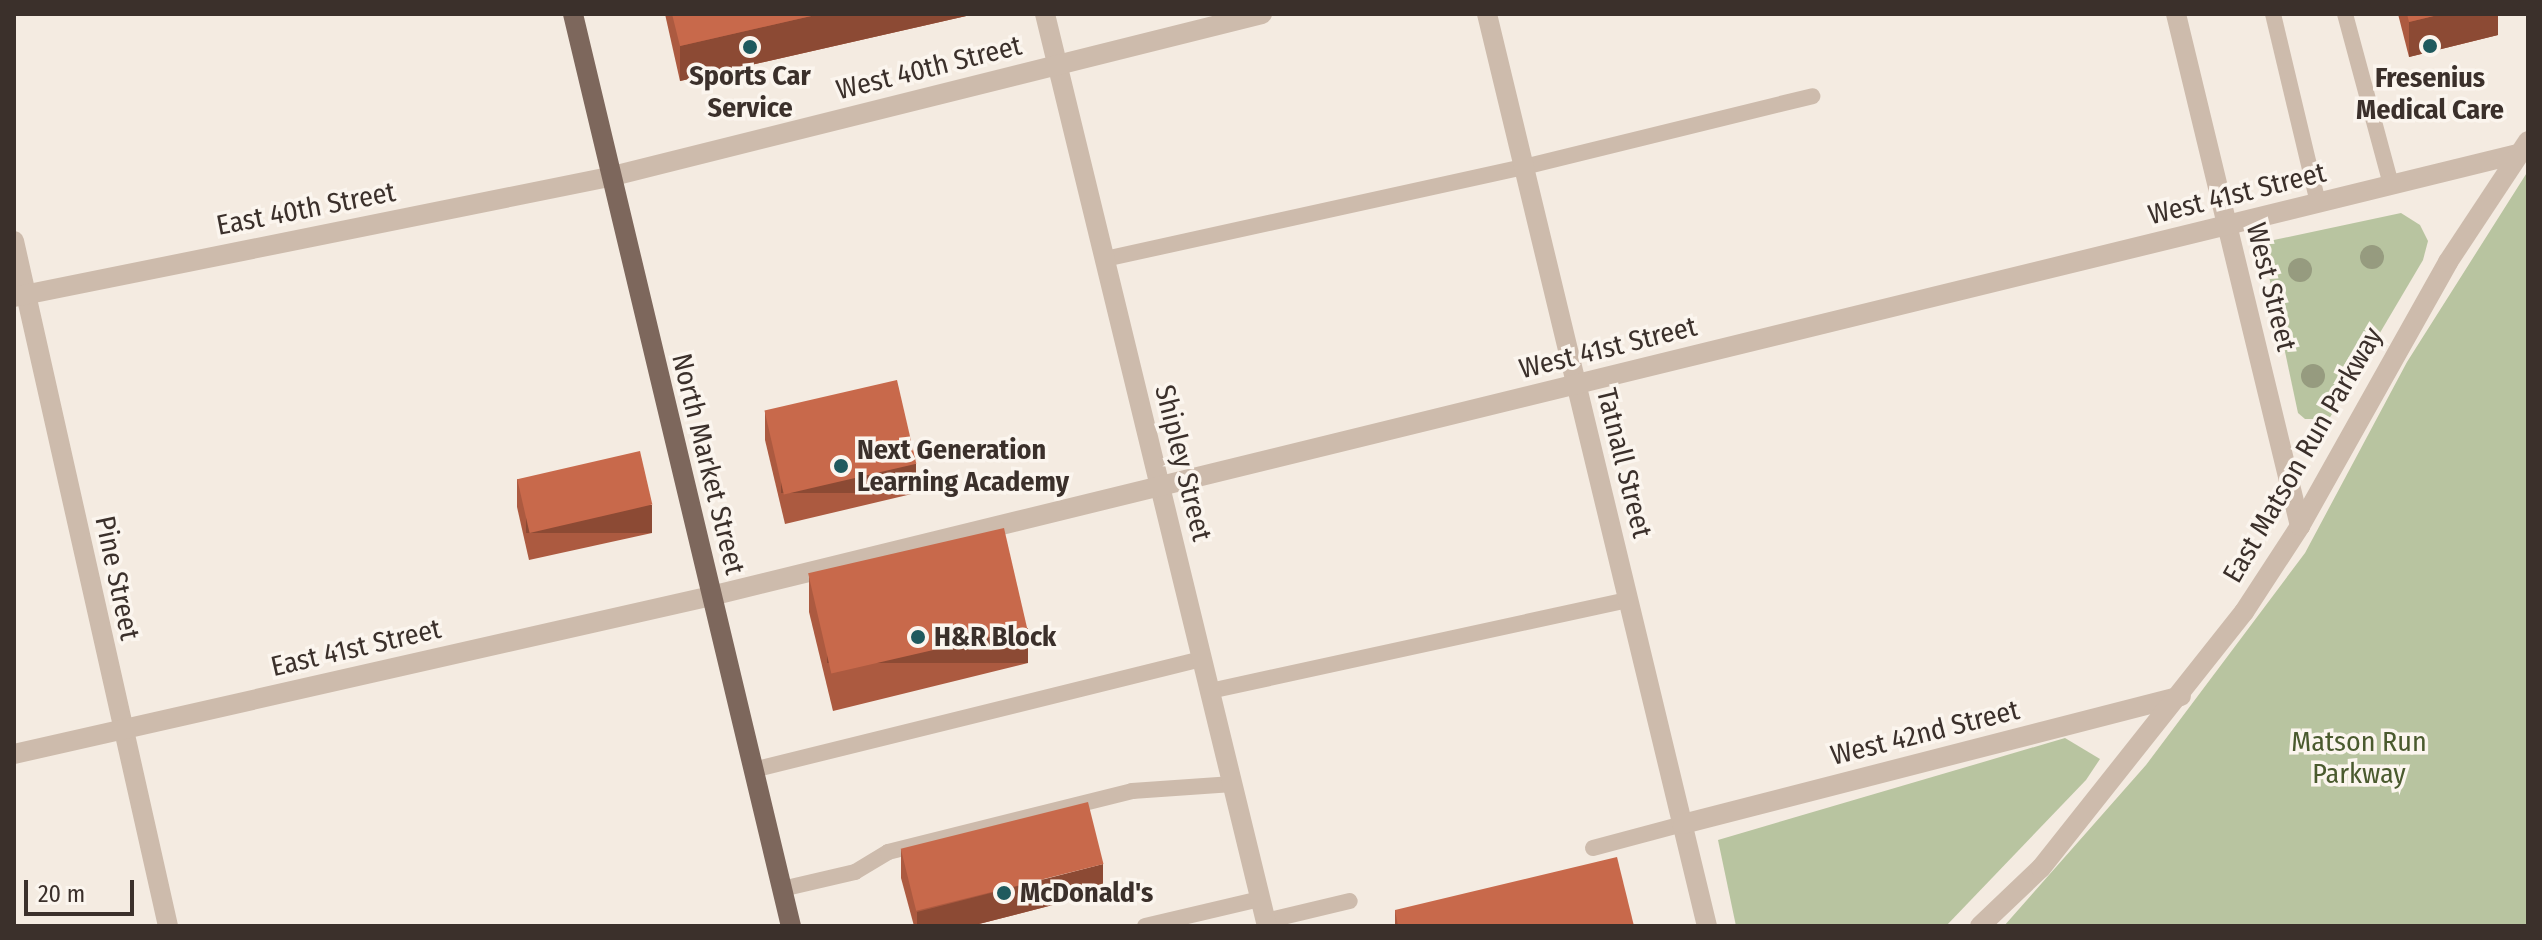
<!DOCTYPE html>
<html>
<head>
<meta charset="utf-8">
<style>
  body { margin:0 }
  #map { position:relative; width:2542px; height:940px; overflow:hidden; background:#f4ebe1; font-family:"Fira Sans Condensed",sans-serif }
  div>[style] { position:absolute }
  .green>* { inset:0; background:#b8c4a0 }
  .service>* { height:16px; margin:-8px; padding:0 8px; transform-origin:8px; border-radius:8px; background:#cdbbac }
  .minor>* { height:20px; margin:-10px; padding:0 10px; transform-origin:10px; border-radius:10px; background:#cdbbac }
  .primary>* { height:20px; margin:-10px; padding:0 10px; transform-origin:10px; border-radius:10px; background:#7d675c }
  .trees>* { width:24px; height:24px; margin:-12px; border-radius:50%; background:#969b7f }
  .wall>* { inset:0; background:#ac5a40 }
  .shaded-wall>* { inset:0; background:#8c4a34; transform-origin:0 0 }
  .building>* { inset:0; background:#c8694b; transform-origin:0 0 }
  .dots>* { width:22px; height:22px; translate:-50% -50%; box-sizing:border-box; border:4px solid #fbf5ee; border-radius:50% }
  span { translate:-50% -50%; white-space:nowrap; text-align:center; line-height:1.15; -webkit-text-stroke:7px #fbf5ee; paint-order:stroke }
  .street-label { font-size:28px; color:#3b302b }
  .poi-label { font-size:28px; color:#3b302b; font-weight:700 }
  .left { translate:0 -50%; text-align:left }
  .park-label { font-size:28px; color:#4a5a2e }
  .frame { position:absolute; inset:0; border:16px solid #3b302b; pointer-events:none }
  .scale { position:absolute; left:24px; top:880px; width:110px; height:36px; box-sizing:border-box; border:4px solid #3b302b; border-top:0; padding-left:10px; font-size:24px; line-height:28px; white-space:nowrap; color:#3b302b; -webkit-text-stroke:6px #fbf5ee; paint-order:stroke }
</style>
</head>
<body>
<div id="map">
  <div class="green">
    <i style="clip-path:polygon(2528px 171px,2528px 926px,2004px 926px,2146px 765px,2305px 553px,2407px 362px)"></i>
    <i style="clip-path:polygon(2401px 213px,2420px 225px,2428px 241px,2423px 260px,2329px 419px,2305px 419px,2298px 413px,2263px 248px,2269px 241px)"></i>
    <i style="clip-path:polygon(2065px 738px,2100px 759px,2086px 780px,1946px 926px,1736px 926px,1718px 840px)"></i>
  </div>
  <div class="service">
    <i style="left:2273px;top:14px;width:194px;rotate:76.6deg"></i>
    <i style="left:2345px;top:14px;width:177px;rotate:74.9deg"></i>
    <i style="left:1105px;top:259px;width:429px;rotate:-12.4deg"></i>
    <i style="left:1524px;top:167px;width:297px;rotate:-13.8deg"></i>
    <i style="left:1210px;top:691px;width:428px;rotate:-12.3deg"></i>
    <i style="left:753px;top:770px;width:463px;rotate:-13.9deg"></i>
    <i style="left:1593px;top:848px;width:93px;rotate:-14.9deg"></i>
    <i style="left:782px;top:889px;width:75px;rotate:-13.1deg"></i>
    <i style="left:855px;top:872px;width:39px;rotate:-31deg"></i>
    <i style="left:888px;top:852px;width:252px;rotate:-14deg"></i>
    <i style="left:1132px;top:791px;width:101px;rotate:-4deg"></i>
    <i style="left:1266px;top:921px;width:86px;rotate:-13.4deg"></i>
    <i style="left:1145px;top:926px;width:118px;rotate:-13.2deg"></i>
  </div>
  <div class="minor">
    <i style="left:1045px;top:14px;width:939px;rotate:76.32deg"></i>
    <i style="left:1487px;top:14px;width:938px;rotate:76.44deg"></i>
    <i style="left:2176px;top:14px;width:527px;rotate:76.39deg"></i>
    <i style="left:14px;top:241px;width:702px;rotate:77.33deg"></i>
    <i style="left:14px;top:297px;width:607px;rotate:-11.4deg"></i>
    <i style="left:609px;top:177px;width:673px;rotate:-14.02deg"></i>
    <i style="left:14px;top:754px;width:715px;rotate:-12.77deg"></i>
    <i style="left:711px;top:596px;width:1859px;rotate:-13.75deg"></i>
    <i style="left:1683px;top:824px;width:514px;rotate:-14.41deg"></i>
    <i style="left:1980px;top:926px;width:84px;rotate:-43.6deg"></i>
    <i style="left:2041px;top:868px;width:327px;rotate:-51.6deg"></i>
    <i style="left:2244px;top:612px;width:103px;rotate:-56.9deg"></i>
    <i style="left:2300px;top:526px;width:303px;rotate:-60.7deg"></i>
    <i style="left:2448px;top:262px;width:145px;rotate:-56.5deg"></i>
  </div>
  <div class="primary">
    <i style="left:573px;top:14px;width:938px;rotate:76.56deg"></i>
  </div>
  <div class="trees">
    <i style="left:2372px;top:257px"></i>
    <i style="left:2300px;top:270px"></i>
    <i style="left:2313px;top:376px"></i>
  </div>
  <div class="wall">
    <i style="clip-path:polygon(665px 14px,975px 14px,680px 81px)"></i>
    <i style="clip-path:polygon(2398px 14px,2498px 14px,2498px 35px,2409px 57px)"></i>
    <i style="clip-path:polygon(765px 412px,916px 493px,785px 524px,765px 440px)"></i>
    <i style="clip-path:polygon(517px 479px,652px 533px,529px 560px,517px 507px)"></i>
    <i style="clip-path:polygon(809px 577px,1028px 663px,833px 711px,809px 612px)"></i>
    <i style="clip-path:polygon(901px 850px,1103px 892px,971px 926px,914px 926px,901px 878px)"></i>
    <i style="clip-path:polygon(1395px 910px,1634px 926px,1395px 926px)"></i>
  </div>
  <div class="shaded-wall">
    <i style="clip-path:polygon(820px 14px,975px 14px,680px 81px,680px 46px)"></i>
    <i style="clip-path:polygon(2442px 14px,2498px 14px,2498px 35px,2409px 57px,2409px 22px)"></i>
    <i style="left:916px;top:464px;width:29px;height:135px;rotate:90deg"></i>
    <i style="left:652px;top:505px;width:28px;height:126px;rotate:90deg"></i>
    <i style="left:1028px;top:628px;width:35px;height:201px;rotate:90deg"></i>
    <i style="clip-path:polygon(1103px 864px,1103px 892px,971px 926px,917px 926px,917px 912px)"></i>
  </div>
  <div class="building">
    <i style="clip-path:polygon(672px 14px,820px 14px,680px 46px)"></i>
    <i style="clip-path:polygon(2407px 14px,2442px 14px,2409px 22px)"></i>
    <i style="left:897px;top:380px;width:86px;height:136px;rotate:77deg"></i>
    <i style="left:640px;top:451px;width:55px;height:126px;rotate:77deg"></i>
    <i style="left:1004px;top:528px;width:103px;height:201px;rotate:77deg"></i>
    <i style="left:1088px;top:802px;width:64px;height:193px;rotate:76deg"></i>
    <i style="clip-path:polygon(1617px 857px,1634px 926px,1398px 926px,1395px 910px)"></i>
  </div>
  <div class="dots">
    <i style="left:2430px;top:46px;background:#1f5a5e"></i>
    <i style="left:750px;top:47px;background:#1f5a5e"></i>
    <i style="left:841px;top:466px;background:#1f5a5e"></i>
    <i style="left:918px;top:637px;background:#1f5a5e"></i>
    <i style="left:1004px;top:893px;background:#1f5a5e"></i>
  </div>
  <div class="street-label">
    <span style="left:929px;top:68px;rotate:-14deg">West 40th Street</span>
    <span style="left:2237px;top:194px;rotate:-14deg">West 41st Street</span>
    <span style="left:306px;top:209px;rotate:-11deg">East 40th Street</span>
    <span style="left:2271px;top:287px;rotate:76deg">West Street</span>
    <span style="left:1608px;top:348px;rotate:-14deg">West 41st Street</span>
    <span style="left:2303px;top:455px;rotate:-60deg">East Matson Run Parkway</span>
    <span style="left:1183px;top:463px;rotate:76deg">Shipley Street</span>
    <span style="left:1624px;top:463px;rotate:76deg">Tatnall Street</span>
    <span style="left:708px;top:464px;rotate:76deg">North Market Street</span>
    <span style="left:117px;top:578px;rotate:78deg">Pine Street</span>
    <span style="left:356px;top:648px;rotate:-13deg">East 41st Street</span>
    <span style="left:1925px;top:733px;rotate:-14deg">West 42nd Street</span>
  </div>
  <div class="poi-label">
    <span style="left:750px;top:92px">Sports Car<br>Service</span>
    <span style="left:2430px;top:94px">Fresenius<br>Medical Care</span>
    <span class="left" style="left:857px;top:466px">Next Generation<br>Learning Academy</span>
    <span class="left" style="left:934px;top:637px">H&amp;R Block</span>
    <span class="left" style="left:1020px;top:893px">McDonald's</span>
  </div>
  <div class="park-label">
    <span style="left:2359px;top:758px">Matson Run<br>Parkway</span>
  </div>
  <div class="frame"></div>
  <div class="scale">20 m</div>
</div>
</body>
</html>
